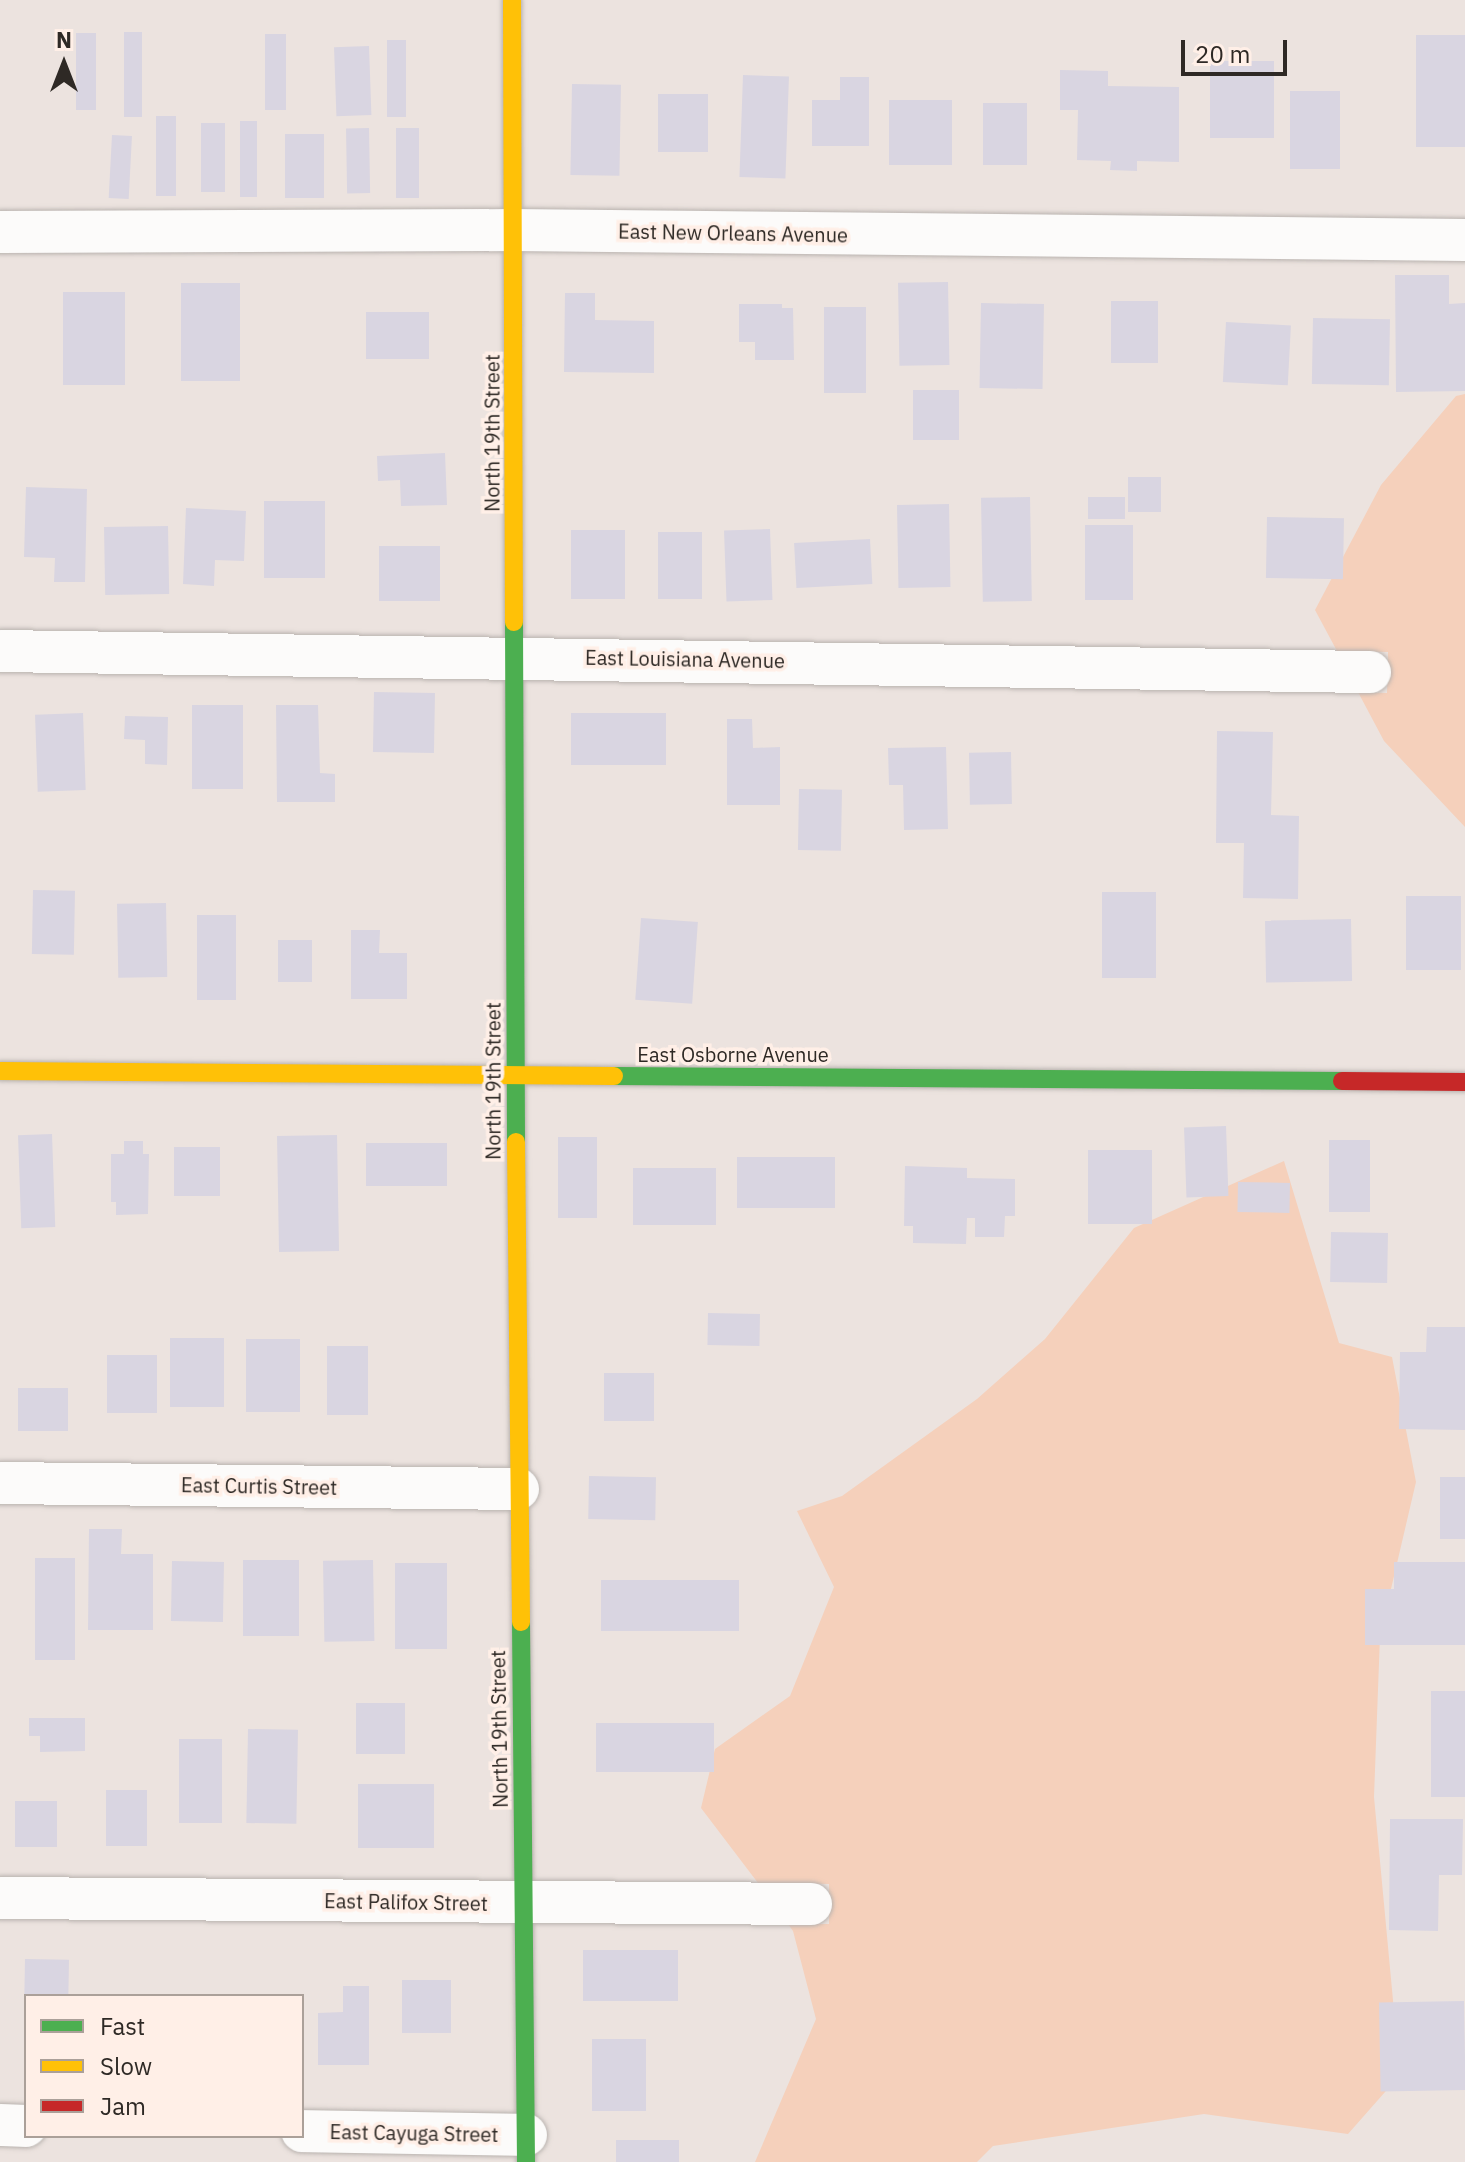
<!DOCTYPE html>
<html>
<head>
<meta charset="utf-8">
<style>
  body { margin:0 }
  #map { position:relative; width:1465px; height:2162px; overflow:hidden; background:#ece3df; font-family:"IBM Plex Sans",sans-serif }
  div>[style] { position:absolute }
  .green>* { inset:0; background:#f5d0bb }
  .building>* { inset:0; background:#d9d5e1; transform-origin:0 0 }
  .roads { filter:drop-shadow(0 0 2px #b9b3af) drop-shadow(0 0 2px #b9b3af) }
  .street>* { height:42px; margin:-21px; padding:0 21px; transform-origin:21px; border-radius:21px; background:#fcfbfa }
  .fast>* { height:18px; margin:-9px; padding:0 9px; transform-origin:9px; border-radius:9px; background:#4caf50 }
  .slow>* { height:18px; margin:-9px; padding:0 9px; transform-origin:9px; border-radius:9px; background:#ffc107 }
  .jam>* { height:18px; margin:-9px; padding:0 9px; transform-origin:9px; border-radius:9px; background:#c62828 }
  span { translate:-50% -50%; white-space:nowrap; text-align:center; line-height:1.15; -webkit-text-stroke:7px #ffefe7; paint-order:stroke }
  .street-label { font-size:20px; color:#2e2925 }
  .legend { position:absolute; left:24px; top:1994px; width:280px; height:144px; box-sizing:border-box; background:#ffefe7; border:2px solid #aba099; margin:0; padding:10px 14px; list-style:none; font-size:24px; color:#2e2925 }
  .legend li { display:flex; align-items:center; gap:16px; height:40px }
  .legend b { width:40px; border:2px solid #aba099 }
  .north { position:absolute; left:24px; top:24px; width:80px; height:80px; -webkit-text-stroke:6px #ffefe7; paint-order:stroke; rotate:0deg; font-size:22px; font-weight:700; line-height:32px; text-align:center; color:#2e2925 }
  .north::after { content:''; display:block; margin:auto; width:28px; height:36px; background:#2e2925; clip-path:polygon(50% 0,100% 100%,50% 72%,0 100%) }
  .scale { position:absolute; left:1181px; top:40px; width:106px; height:36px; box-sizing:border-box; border:4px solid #2e2925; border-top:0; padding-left:10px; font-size:24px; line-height:28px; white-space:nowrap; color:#2e2925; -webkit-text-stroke:6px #ffefe7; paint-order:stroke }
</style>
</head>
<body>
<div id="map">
  <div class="green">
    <i style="clip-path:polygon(1465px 394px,1465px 827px,1384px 741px,1358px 692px,1387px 693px,1388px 652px,1337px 651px,1315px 610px,1381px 485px,1456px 396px)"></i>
    <i style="clip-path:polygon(1284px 1161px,1339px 1343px,1392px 1357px,1416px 1482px,1380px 1636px,1374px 1797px,1400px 2075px,1348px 2134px,1204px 2114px,993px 2146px,977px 2162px,755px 2162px,816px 2019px,793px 1931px,788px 1924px,829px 1924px,829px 1884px,758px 1883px,701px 1808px,715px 1749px,790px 1696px,834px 1587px,797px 1511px,842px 1496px,977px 1399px,1045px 1339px,1134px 1228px)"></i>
  </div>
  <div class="building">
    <i style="left:124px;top:32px;width:18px;height:85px"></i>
    <i style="left:76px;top:33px;width:20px;height:77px"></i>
    <i style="left:265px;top:34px;width:21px;height:76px"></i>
    <i style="left:1416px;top:35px;width:49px;height:112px"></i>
    <i style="left:387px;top:40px;width:19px;height:77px"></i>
    <i style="left:369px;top:46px;width:69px;height:35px;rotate:88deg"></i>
    <i style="left:1210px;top:61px;width:64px;height:77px"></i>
    <i style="clip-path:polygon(1060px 70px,1108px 71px,1108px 86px,1179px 87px,1179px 162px,1137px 161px,1137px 171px,1110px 170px,1111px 161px,1077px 160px,1078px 110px,1060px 110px)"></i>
    <i style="left:743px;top:75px;width:46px;height:102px;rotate:2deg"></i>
    <i style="clip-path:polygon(840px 77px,869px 77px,869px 146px,812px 146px,812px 100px,840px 100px)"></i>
    <i style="left:572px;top:84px;width:49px;height:91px;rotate:1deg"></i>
    <i style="left:1290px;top:91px;width:50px;height:78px"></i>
    <i style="left:658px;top:94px;width:50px;height:58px"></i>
    <i style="left:889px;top:100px;width:63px;height:65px"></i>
    <i style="left:983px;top:103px;width:44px;height:62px"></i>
    <i style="left:156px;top:116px;width:20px;height:80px"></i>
    <i style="left:240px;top:121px;width:17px;height:76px"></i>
    <i style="left:201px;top:123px;width:24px;height:69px"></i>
    <i style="left:369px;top:128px;width:65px;height:23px;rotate:89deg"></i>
    <i style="left:396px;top:128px;width:23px;height:70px"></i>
    <i style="left:285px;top:134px;width:39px;height:64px"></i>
    <i style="left:112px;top:135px;width:20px;height:63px;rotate:3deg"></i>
    <i style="clip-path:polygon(1395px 275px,1449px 275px,1449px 304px,1465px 303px,1465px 391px,1396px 392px)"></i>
    <i style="left:948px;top:282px;width:83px;height:50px;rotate:89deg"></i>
    <i style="left:181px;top:283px;width:59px;height:98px"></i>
    <i style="left:63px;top:292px;width:62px;height:93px"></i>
    <i style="clip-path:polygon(565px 293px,595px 293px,595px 320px,654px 321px,654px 373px,564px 372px)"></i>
    <i style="left:1111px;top:301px;width:47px;height:62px"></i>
    <i style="left:981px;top:303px;width:63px;height:85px;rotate:1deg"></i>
    <i style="clip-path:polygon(739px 304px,782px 304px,782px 308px,793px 308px,794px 360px,755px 360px,755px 342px,739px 342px)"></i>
    <i style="left:824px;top:307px;width:42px;height:86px"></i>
    <i style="left:429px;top:312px;width:47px;height:63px;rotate:90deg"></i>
    <i style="left:1313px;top:318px;width:77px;height:66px;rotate:1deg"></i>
    <i style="left:1226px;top:322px;width:65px;height:60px;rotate:3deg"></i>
    <i style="left:913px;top:390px;width:46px;height:50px"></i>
    <i style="clip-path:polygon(445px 453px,447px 505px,401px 506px,400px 480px,378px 481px,377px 456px)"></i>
    <i style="left:1128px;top:477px;width:33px;height:35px"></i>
    <i style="clip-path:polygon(26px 487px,87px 489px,85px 582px,54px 582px,55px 558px,24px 557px)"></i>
    <i style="left:1030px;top:497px;width:104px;height:49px;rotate:89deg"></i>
    <i style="left:1088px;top:497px;width:37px;height:22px"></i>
    <i style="left:264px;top:501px;width:61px;height:77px"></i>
    <i style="left:949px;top:504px;width:83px;height:52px;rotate:89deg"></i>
    <i style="clip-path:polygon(186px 508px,246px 511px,244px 561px,215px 560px,214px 586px,183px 584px)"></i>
    <i style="left:1267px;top:517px;width:77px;height:61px;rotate:1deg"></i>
    <i style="left:1085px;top:525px;width:48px;height:75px"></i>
    <i style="left:168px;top:526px;width:68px;height:64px;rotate:89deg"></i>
    <i style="left:770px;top:529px;width:71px;height:46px;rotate:88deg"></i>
    <i style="left:571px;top:530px;width:54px;height:69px"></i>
    <i style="left:658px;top:532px;width:44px;height:67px"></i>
    <i style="left:870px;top:539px;width:45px;height:76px;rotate:87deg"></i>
    <i style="left:379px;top:546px;width:61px;height:55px"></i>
    <i style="left:374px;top:692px;width:61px;height:60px;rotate:1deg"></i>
    <i style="left:192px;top:705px;width:51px;height:84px"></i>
    <i style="clip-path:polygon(276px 705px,318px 705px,320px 773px,335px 774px,335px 802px,277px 802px)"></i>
    <i style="left:83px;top:713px;width:77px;height:48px;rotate:88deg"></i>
    <i style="left:666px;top:713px;width:52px;height:95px;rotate:90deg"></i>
    <i style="clip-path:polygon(125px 716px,168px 717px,167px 765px,145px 764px,145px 740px,124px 739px)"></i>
    <i style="clip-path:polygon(727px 719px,752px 719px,753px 748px,780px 747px,780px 805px,727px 805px)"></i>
    <i style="clip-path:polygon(1217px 731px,1273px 732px,1271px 815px,1299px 816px,1298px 899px,1243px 898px,1244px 843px,1216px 843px)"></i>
    <i style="clip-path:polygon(946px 747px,948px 829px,904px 830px,903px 785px,889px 785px,888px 748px)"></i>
    <i style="left:1011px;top:752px;width:52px;height:42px;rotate:89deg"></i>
    <i style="left:799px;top:789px;width:43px;height:61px;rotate:1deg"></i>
    <i style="left:33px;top:890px;width:42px;height:64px;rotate:1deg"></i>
    <i style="left:1102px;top:892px;width:54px;height:86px"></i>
    <i style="left:1406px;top:896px;width:55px;height:74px"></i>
    <i style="left:166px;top:903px;width:74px;height:49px;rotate:89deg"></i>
    <i style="left:197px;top:915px;width:39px;height:85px"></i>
    <i style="left:641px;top:918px;width:57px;height:82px;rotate:4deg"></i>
    <i style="left:1351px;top:919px;width:62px;height:86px;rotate:89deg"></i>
    <i style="clip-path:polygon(351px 930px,380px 930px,379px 953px,407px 953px,407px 999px,351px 999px)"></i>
    <i style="left:278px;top:940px;width:34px;height:42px"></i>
    <i style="left:1226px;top:1126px;width:70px;height:42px;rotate:88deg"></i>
    <i style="left:52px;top:1134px;width:93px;height:34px;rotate:88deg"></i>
    <i style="left:337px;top:1135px;width:116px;height:60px;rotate:89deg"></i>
    <i style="left:558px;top:1137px;width:39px;height:81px"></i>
    <i style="left:1329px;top:1140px;width:41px;height:72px"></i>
    <i style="clip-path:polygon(124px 1141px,143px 1141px,143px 1154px,149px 1154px,148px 1214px,116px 1215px,116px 1202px,111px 1202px,111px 1154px,124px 1154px)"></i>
    <i style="left:366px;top:1143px;width:81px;height:43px"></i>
    <i style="left:174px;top:1147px;width:46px;height:49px"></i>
    <i style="left:1152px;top:1150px;width:74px;height:64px;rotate:90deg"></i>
    <i style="left:737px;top:1157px;width:98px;height:51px"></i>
    <i style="clip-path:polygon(905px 1166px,967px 1168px,967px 1178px,1015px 1179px,1015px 1216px,1005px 1216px,1004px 1237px,975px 1237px,975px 1218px,967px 1218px,966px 1244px,913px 1243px,913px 1226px,904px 1226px)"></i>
    <i style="left:716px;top:1168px;width:57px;height:83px;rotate:90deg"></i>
    <i style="left:1238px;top:1182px;width:52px;height:30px;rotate:1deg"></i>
    <i style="left:1331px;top:1232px;width:57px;height:50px;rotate:1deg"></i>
    <i style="left:708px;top:1313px;width:52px;height:32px;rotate:1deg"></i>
    <i style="clip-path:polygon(1427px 1327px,1465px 1327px,1465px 1430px,1399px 1429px,1400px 1352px,1426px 1352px)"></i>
    <i style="left:224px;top:1338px;width:69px;height:54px;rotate:90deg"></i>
    <i style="left:246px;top:1339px;width:54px;height:73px"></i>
    <i style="left:327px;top:1346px;width:41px;height:69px"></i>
    <i style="left:107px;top:1355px;width:50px;height:58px"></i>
    <i style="left:604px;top:1373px;width:50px;height:48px"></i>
    <i style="left:18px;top:1388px;width:50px;height:43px"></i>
    <i style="left:589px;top:1476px;width:67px;height:43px;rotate:1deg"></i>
    <i style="left:1440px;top:1477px;width:25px;height:62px"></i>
    <i style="clip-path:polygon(89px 1529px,122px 1529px,121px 1554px,153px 1554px,153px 1630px,88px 1630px)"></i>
    <i style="left:35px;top:1558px;width:40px;height:102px"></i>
    <i style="left:243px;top:1560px;width:56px;height:76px"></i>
    <i style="left:373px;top:1560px;width:81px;height:50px;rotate:89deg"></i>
    <i style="left:172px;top:1561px;width:52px;height:60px;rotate:1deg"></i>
    <i style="clip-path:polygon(1394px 1562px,1465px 1562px,1465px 1645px,1365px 1645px,1365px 1589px,1394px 1589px)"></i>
    <i style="left:395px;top:1563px;width:52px;height:86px"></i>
    <i style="left:601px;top:1580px;width:138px;height:51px"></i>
    <i style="left:1431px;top:1691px;width:34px;height:106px"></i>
    <i style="left:356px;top:1703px;width:49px;height:51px"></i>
    <i style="clip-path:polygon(29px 1718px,85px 1718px,85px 1751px,40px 1752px,40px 1736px,29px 1736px)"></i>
    <i style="left:596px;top:1723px;width:118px;height:49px"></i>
    <i style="left:248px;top:1729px;width:50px;height:94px;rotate:1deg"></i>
    <i style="left:179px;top:1739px;width:43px;height:84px"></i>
    <i style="left:358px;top:1784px;width:76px;height:64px"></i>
    <i style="left:106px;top:1790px;width:41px;height:56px"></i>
    <i style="left:15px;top:1801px;width:42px;height:46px"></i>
    <i style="clip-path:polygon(1390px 1819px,1463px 1819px,1462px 1875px,1439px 1875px,1438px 1931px,1389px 1930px)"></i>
    <i style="left:583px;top:1950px;width:95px;height:51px"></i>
    <i style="left:25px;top:1959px;width:44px;height:37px;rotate:1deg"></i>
    <i style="left:402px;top:1980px;width:49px;height:53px"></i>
    <i style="clip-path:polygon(343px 1986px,369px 1986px,369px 2065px,318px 2065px,318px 2013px,343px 2012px)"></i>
    <i style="left:1464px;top:2001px;width:89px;height:85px;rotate:89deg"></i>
    <i style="left:646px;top:2039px;width:72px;height:54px;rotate:90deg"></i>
    <i style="left:679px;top:2140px;width:22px;height:63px;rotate:90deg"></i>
  </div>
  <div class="roads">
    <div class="street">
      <i style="left:0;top:232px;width:512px;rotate:-0.22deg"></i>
      <i style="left:512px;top:230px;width:953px;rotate:0.6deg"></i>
      <i style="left:0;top:651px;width:1370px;rotate:0.88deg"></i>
      <i style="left:0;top:1483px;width:518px;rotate:0.66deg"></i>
      <i style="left:0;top:1898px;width:811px;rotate:0.42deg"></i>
      <i style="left:0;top:2125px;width:26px;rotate:2deg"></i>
      <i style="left:302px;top:2131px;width:224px;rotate:1deg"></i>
    </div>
    <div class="fast">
      <i style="left:514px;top:622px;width:520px;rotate:89.78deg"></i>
      <i style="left:614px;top:1076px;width:728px;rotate:0.39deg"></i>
      <i style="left:521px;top:1622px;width:540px;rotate:89.47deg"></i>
    </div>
    <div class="slow">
      <i style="left:512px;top:0;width:622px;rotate:89.82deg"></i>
      <i style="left:0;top:1071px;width:614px;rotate:0.47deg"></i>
      <i style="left:516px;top:1142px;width:480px;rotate:89.4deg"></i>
    </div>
    <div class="jam">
      <i style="left:1342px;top:1081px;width:123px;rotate:0.5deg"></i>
    </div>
  </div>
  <div class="street-label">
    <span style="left:733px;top:233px;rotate:1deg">East New Orleans Avenue</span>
    <span style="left:492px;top:433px;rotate:-90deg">North 19th Street</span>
    <span style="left:685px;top:659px;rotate:1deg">East Louisiana Avenue</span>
    <span style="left:733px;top:1054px">East Osborne Avenue</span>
    <span style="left:493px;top:1081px;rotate:-90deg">North 19th Street</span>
    <span style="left:259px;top:1486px;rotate:1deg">East Curtis Street</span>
    <span style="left:499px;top:1729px;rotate:-91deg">North 19th Street</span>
    <span style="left:406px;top:1902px;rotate:1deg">East Palifox Street</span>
    <span style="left:414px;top:2133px;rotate:1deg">East Cayuga Street</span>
  </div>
  <ul class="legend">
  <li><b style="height:10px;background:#4caf50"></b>Fast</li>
  <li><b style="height:10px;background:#ffc107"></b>Slow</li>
  <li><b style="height:10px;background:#c62828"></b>Jam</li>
  </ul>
  <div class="north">N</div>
  <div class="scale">20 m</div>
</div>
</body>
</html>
